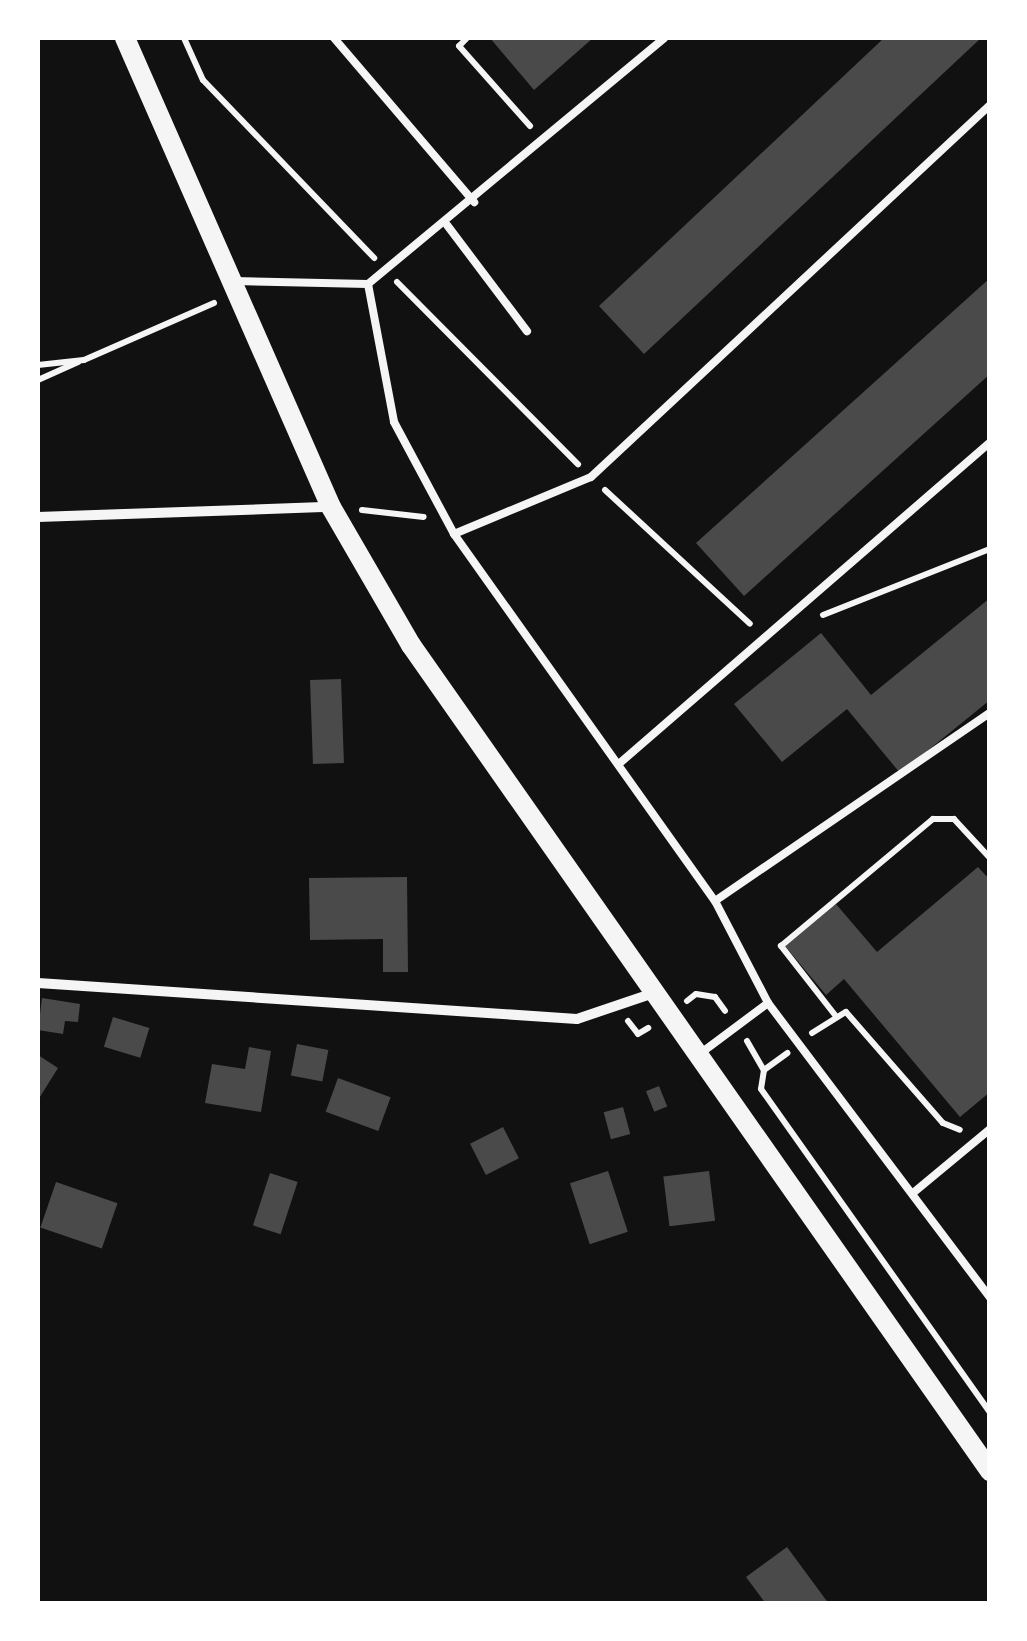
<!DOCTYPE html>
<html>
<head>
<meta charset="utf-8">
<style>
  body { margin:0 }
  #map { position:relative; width:1027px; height:1641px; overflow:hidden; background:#111; font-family:"Work Sans",sans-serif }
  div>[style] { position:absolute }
  .building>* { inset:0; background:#4a4a4a; transform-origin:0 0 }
  .path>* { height:6px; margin:-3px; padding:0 3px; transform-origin:3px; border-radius:3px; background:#f5f5f5 }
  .service>* { height:8px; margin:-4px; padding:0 4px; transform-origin:4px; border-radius:4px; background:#f5f5f5 }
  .minor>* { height:10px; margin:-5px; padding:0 5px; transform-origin:5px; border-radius:5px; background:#f5f5f5 }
  .secondary>* { height:20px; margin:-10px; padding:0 10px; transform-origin:10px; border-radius:10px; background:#f5f5f5 }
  span { translate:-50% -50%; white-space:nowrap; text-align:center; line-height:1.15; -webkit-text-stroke:10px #fff; paint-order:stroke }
  .frame { position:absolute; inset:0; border:40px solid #fff; pointer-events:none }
</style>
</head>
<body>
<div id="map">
  <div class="building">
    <i style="clip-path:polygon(490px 38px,593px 38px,534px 90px)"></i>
    <i style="clip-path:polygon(884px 38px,981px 38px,644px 354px,599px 306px)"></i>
    <i style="clip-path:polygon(990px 278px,990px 374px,744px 596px,696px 543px)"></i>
    <i style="clip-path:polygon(990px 598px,990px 700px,900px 773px,847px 709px,782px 762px,734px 704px,821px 633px,871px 695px)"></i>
    <i style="left:341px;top:679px;width:84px;height:31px;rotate:88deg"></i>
    <i style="clip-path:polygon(978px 867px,990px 880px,990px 1092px,960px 1117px,844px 979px,826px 995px,785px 946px,836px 904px,877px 952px)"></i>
    <i style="clip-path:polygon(407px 877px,408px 972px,383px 972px,383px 939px,310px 940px,309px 878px)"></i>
    <i style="clip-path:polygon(42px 998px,80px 1004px,78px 1022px,65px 1021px,63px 1034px,38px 1030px)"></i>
    <i style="left:113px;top:1017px;width:38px;height:31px;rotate:17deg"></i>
    <i style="left:297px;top:1044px;width:32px;height:32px;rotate:11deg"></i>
    <i style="clip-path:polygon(249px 1047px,271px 1051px,261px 1112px,205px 1103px,212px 1064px,245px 1069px)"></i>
    <i style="clip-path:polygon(38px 1055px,58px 1068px,38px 1100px)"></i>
    <i style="left:338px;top:1078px;width:56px;height:36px;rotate:20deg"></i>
    <i style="left:659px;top:1086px;width:22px;height:14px;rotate:68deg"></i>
    <i style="left:623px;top:1107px;width:28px;height:20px;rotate:75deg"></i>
    <i style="left:503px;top:1127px;width:35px;height:37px;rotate:63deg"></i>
    <i style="left:608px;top:1171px;width:64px;height:40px;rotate:72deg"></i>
    <i style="left:709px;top:1171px;width:50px;height:46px;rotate:83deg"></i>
    <i style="left:270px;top:1173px;width:29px;height:55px;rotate:18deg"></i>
    <i style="left:56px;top:1182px;width:65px;height:48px;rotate:19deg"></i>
    <i style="clip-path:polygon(787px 1547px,829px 1604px,766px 1604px,746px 1577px)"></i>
  </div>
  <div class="path">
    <i style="left:184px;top:38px;width:46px;rotate:65.7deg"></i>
    <i style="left:203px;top:80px;width:247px;rotate:46.1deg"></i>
    <i style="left:467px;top:38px;width:11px;rotate:135deg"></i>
    <i style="left:459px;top:46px;width:107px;rotate:48.4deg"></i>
    <i style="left:397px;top:282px;width:257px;rotate:45.2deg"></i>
    <i style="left:38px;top:365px;width:46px;rotate:-6.2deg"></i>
    <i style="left:84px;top:360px;width:142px;rotate:-23.7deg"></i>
    <i style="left:38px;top:380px;width:44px;rotate:-24.2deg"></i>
    <i style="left:605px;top:490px;width:197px;rotate:42.7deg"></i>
    <i style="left:362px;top:510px;width:62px;rotate:6.4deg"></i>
    <i style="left:823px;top:615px;width:180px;rotate:-21.6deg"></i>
    <i style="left:687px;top:1001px;width:11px;rotate:-38deg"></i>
    <i style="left:696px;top:994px;width:19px;rotate:9deg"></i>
    <i style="left:715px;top:997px;width:17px;rotate:54deg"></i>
    <i style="left:835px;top:1015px;width:88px;rotate:-128deg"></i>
    <i style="left:781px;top:946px;width:198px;rotate:-39.9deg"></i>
    <i style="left:933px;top:819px;width:21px"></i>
    <i style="left:954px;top:819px;width:53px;rotate:47.3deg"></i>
    <i style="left:628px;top:1021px;width:16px;rotate:52deg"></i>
    <i style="left:638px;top:1034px;width:12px;rotate:-31deg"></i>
    <i style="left:812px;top:1033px;width:40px;rotate:-32deg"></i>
    <i style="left:846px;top:1012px;width:147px;rotate:48.9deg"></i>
    <i style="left:943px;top:1123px;width:18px;rotate:22deg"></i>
    <i style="left:747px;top:1041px;width:34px;rotate:60deg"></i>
    <i style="left:764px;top:1070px;width:19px;rotate:99deg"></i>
    <i style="left:761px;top:1089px;width:396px;rotate:54.7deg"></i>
    <i style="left:764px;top:1070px;width:29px;rotate:-36deg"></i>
  </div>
  <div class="service">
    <i style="left:334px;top:38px;width:216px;rotate:49.5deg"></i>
    <i style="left:447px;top:225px;width:133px;rotate:53deg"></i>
    <i style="left:233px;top:281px;width:135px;rotate:1.3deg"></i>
    <i style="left:368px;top:284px;width:385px;rotate:-39.7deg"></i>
    <i style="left:368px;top:284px;width:140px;rotate:79.3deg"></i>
    <i style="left:394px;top:422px;width:127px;rotate:61.8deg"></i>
    <i style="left:454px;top:534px;width:148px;rotate:-22.6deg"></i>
    <i style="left:591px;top:477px;width:546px;rotate:-42.99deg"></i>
    <i style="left:454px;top:534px;width:450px;rotate:54.6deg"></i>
    <i style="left:715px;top:901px;width:115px;rotate:62.5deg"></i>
    <i style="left:768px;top:1003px;width:84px;rotate:143.3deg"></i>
    <i style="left:621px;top:762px;width:488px;rotate:-40.9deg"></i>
    <i style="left:715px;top:901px;width:333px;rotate:-34.4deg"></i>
    <i style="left:768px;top:1003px;width:369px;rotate:53deg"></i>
    <i style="left:913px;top:1193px;width:100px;rotate:-39.7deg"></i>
  </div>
  <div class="minor">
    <i style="left:38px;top:517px;width:292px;rotate:-2deg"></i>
    <i style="left:38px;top:983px;width:540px;rotate:3.82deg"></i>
    <i style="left:577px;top:1019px;width:81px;rotate:-18.7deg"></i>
  </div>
  <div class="secondary">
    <i style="left:125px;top:38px;width:512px;rotate:66.29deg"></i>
    <i style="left:331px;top:507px;width:160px;rotate:59.9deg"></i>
    <i style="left:411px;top:645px;width:1009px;rotate:54.97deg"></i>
  </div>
  <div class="frame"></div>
</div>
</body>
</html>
